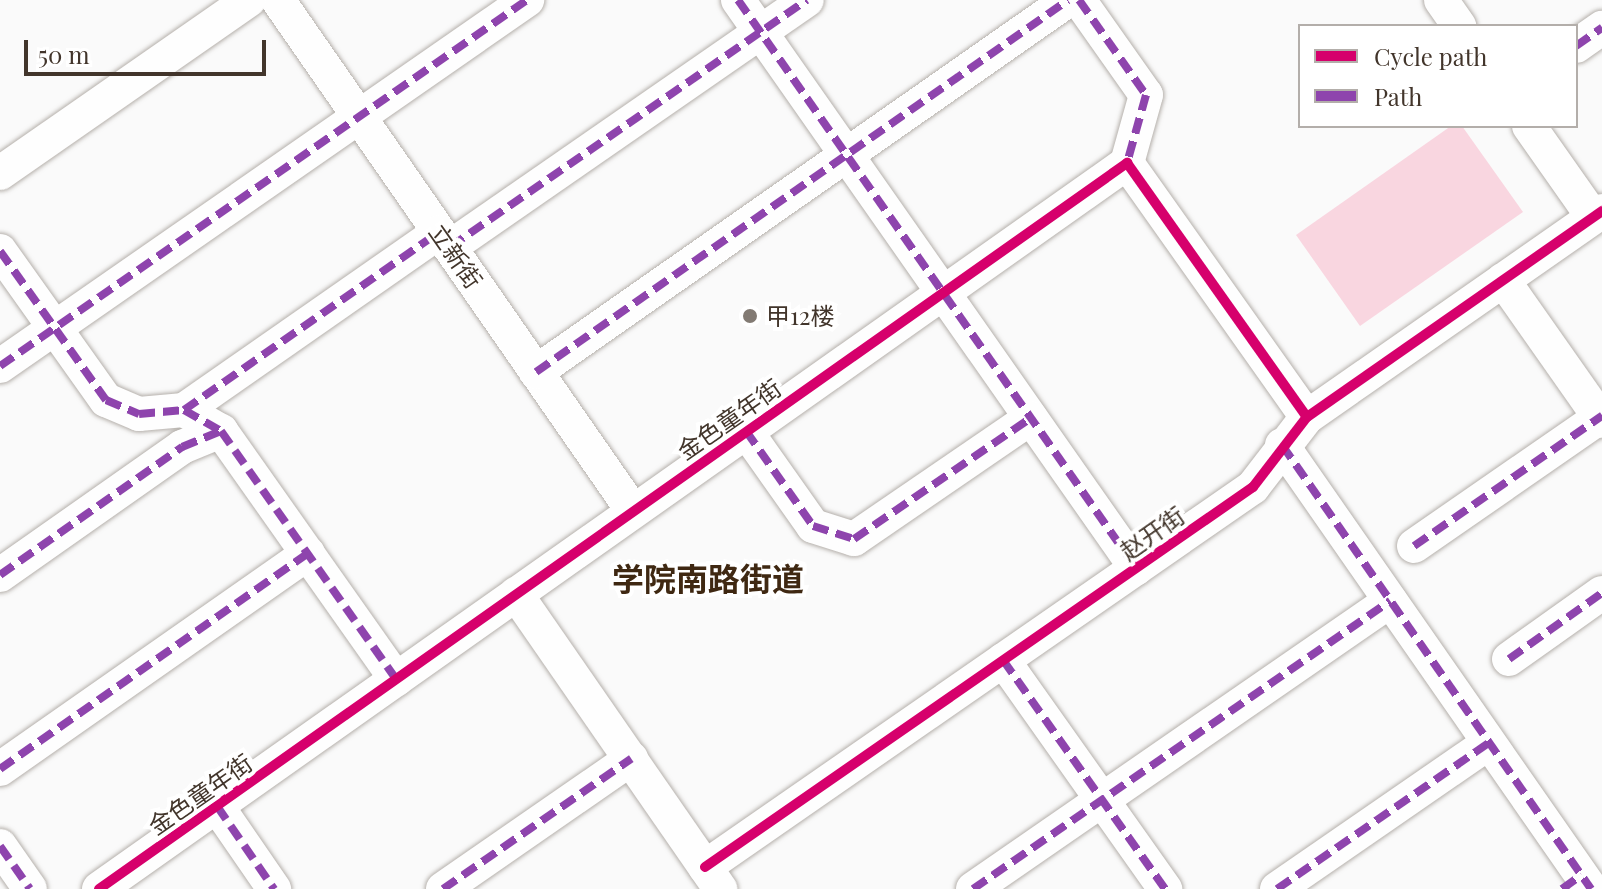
<!DOCTYPE html>
<html>
<head>
<meta charset="utf-8">
<style>
  body { margin:0 }
  #map { position:relative; width:1602px; height:889px; overflow:hidden; background:#fafafa; font-family:"Playfair Display","Noto Sans SC",serif }
  div>[style] { position:absolute }
  .green>* { inset:0; background:#f9d6e0 }
  .roads { filter:drop-shadow(0 0 2px #b5b0ab) drop-shadow(0 0 2px #b5b0ab) }
  .minor>* { height:34px; margin:-17px; padding:0 17px; transform-origin:17px; border-radius:17px; background:#fefefe }
  .quiet>* { height:8px; margin-top:-4px; transform-origin:0; background:repeating-linear-gradient(90deg,#8e44ad 0 16px,transparent 0 24px) }
  .cycleway>* { height:10px; margin:-5px; padding:0 5px; transform-origin:5px; border-radius:5px; background:#d6006c }
  .dots>* { width:22px; height:22px; translate:-50% -50%; box-sizing:border-box; border:4px solid #fff; border-radius:50% }
  span { translate:-50% -50%; white-space:nowrap; text-align:center; line-height:1.15; -webkit-text-stroke:8px #fff; paint-order:stroke }
  .street-label { font-size:24px; color:#42352b }
  .poi-label { font-size:24px; color:#42352b }
  .left { translate:0 -50%; text-align:left }
  .district-label { font-size:32px; color:#3f2812; font-weight:700 }
  .legend { position:absolute; left:1298px; top:24px; width:280px; height:104px; box-sizing:border-box; background:#fff; border:2px solid #b3aeaa; margin:0; padding:10px 14px; list-style:none; font-size:24px; color:#42352b }
  .legend li { display:flex; align-items:center; gap:16px; height:40px }
  .legend b { width:40px; border:2px solid #b3aeaa }
  .scale { position:absolute; left:24px; top:40px; width:242px; height:36px; box-sizing:border-box; border:4px solid #42352b; border-top:0; padding-left:10px; font-size:24px; line-height:28px; white-space:nowrap; color:#42352b; -webkit-text-stroke:6px #fff; paint-order:stroke }
</style>
</head>
<body>
<div id="map">
  <div class="green">
    <i style="clip-path:polygon(1451px 126px,1462px 126px,1523px 212px,1360px 326px,1296px 235px)"></i>
  </div>
  <div class="roads">
    <div class="minor">
      <i style="left:278px;top:0;width:622px;rotate:55.21deg"></i>
      <i style="left:738px;top:0;width:694px;rotate:54.98deg"></i>
      <i style="left:1079px;top:0;width:116px;rotate:54.8deg"></i>
      <i style="left:1146px;top:95px;width:71px;rotate:105.6deg"></i>
      <i style="left:1441px;top:0;width:32px;rotate:55deg"></i>
      <i style="left:1576px;top:46px;width:32px;rotate:-35deg"></i>
      <i style="left:1529px;top:126px;width:111px;rotate:54.9deg"></i>
      <i style="left:0;top:173px;width:303px;rotate:-34.8deg"></i>
      <i style="left:450px;top:247px;width:434px;rotate:-34.7deg"></i>
      <i style="left:0;top:251px;width:183px;rotate:54.6deg"></i>
      <i style="left:106px;top:400px;width:36px;rotate:23deg"></i>
      <i style="left:139px;top:414px;width:45px;rotate:-5.1deg"></i>
      <i style="left:184px;top:410px;width:43px;rotate:29.6deg"></i>
      <i style="left:221px;top:431px;width:304px;rotate:54.8deg"></i>
      <i style="left:1503px;top:280px;width:172px;rotate:54.9deg"></i>
      <i style="left:0;top:366px;width:642px;rotate:-34.78deg"></i>
      <i style="left:536px;top:372px;width:649px;rotate:-34.96deg"></i>
      <i style="left:184px;top:410px;width:311px;rotate:-34.9deg"></i>
      <i style="left:746px;top:431px;width:116px;rotate:54.8deg"></i>
      <i style="left:813px;top:526px;width:43px;rotate:17.6deg"></i>
      <i style="left:854px;top:539px;width:214px;rotate:-34.4deg"></i>
      <i style="left:1282px;top:445px;width:541px;rotate:55.16deg"></i>
      <i style="left:1414px;top:546px;width:229px;rotate:-34.7deg"></i>
      <i style="left:0;top:575px;width:223px;rotate:-35.1deg"></i>
      <i style="left:182px;top:447px;width:42px;rotate:-22.3deg"></i>
      <i style="left:516px;top:594px;width:359px;rotate:55.3deg"></i>
      <i style="left:1509px;top:659px;width:114px;rotate:-35.4deg"></i>
      <i style="left:1003px;top:660px;width:281px;rotate:54.7deg"></i>
      <i style="left:0;top:769px;width:376px;rotate:-35deg"></i>
      <i style="left:217px;top:806px;width:101px;rotate:55.5deg"></i>
      <i style="left:0;top:846px;width:52px;rotate:55.1deg"></i>
      <i style="left:705px;top:867px;width:667px;rotate:-34.74deg"></i>
      <i style="left:1253px;top:487px;width:88px;rotate:-52.4deg"></i>
      <i style="left:1307px;top:417px;width:360px;rotate:-34.9deg"></i>
      <i style="left:99px;top:889px;width:1259px;rotate:-35.23deg"></i>
      <i style="left:1127px;top:163px;width:311px;rotate:54.7deg"></i>
      <i style="left:443px;top:889px;width:229px;rotate:-34.7deg"></i>
      <i style="left:973px;top:889px;width:507px;rotate:-34.63deg"></i>
      <i style="left:1277px;top:889px;width:257px;rotate:-34.6deg"></i>
    </div>
  </div>
  <div class="quiet">
    <i style="left:738px;top:0;width:694px;rotate:54.98deg"></i>
    <i style="left:1079px;top:0;width:116px;rotate:54.8deg"></i>
    <i style="left:1146px;top:95px;width:71px;rotate:105.6deg"></i>
    <i style="left:1576px;top:46px;width:32px;rotate:-35deg"></i>
    <i style="left:450px;top:247px;width:434px;rotate:-34.7deg"></i>
    <i style="left:0;top:251px;width:183px;rotate:54.6deg"></i>
    <i style="left:106px;top:400px;width:36px;rotate:23deg"></i>
    <i style="left:139px;top:414px;width:45px;rotate:-5.1deg"></i>
    <i style="left:184px;top:410px;width:43px;rotate:29.6deg"></i>
    <i style="left:221px;top:431px;width:304px;rotate:54.8deg"></i>
    <i style="left:0;top:366px;width:642px;rotate:-34.78deg"></i>
    <i style="left:536px;top:372px;width:649px;rotate:-34.96deg"></i>
    <i style="left:184px;top:410px;width:311px;rotate:-34.9deg"></i>
    <i style="left:746px;top:431px;width:116px;rotate:54.8deg"></i>
    <i style="left:813px;top:526px;width:43px;rotate:17.6deg"></i>
    <i style="left:854px;top:539px;width:214px;rotate:-34.4deg"></i>
    <i style="left:1282px;top:445px;width:541px;rotate:55.16deg"></i>
    <i style="left:1414px;top:546px;width:229px;rotate:-34.7deg"></i>
    <i style="left:0;top:575px;width:223px;rotate:-35.1deg"></i>
    <i style="left:182px;top:447px;width:42px;rotate:-22.3deg"></i>
    <i style="left:1509px;top:659px;width:114px;rotate:-35.4deg"></i>
    <i style="left:1003px;top:660px;width:281px;rotate:54.7deg"></i>
    <i style="left:0;top:769px;width:376px;rotate:-35deg"></i>
    <i style="left:217px;top:806px;width:101px;rotate:55.5deg"></i>
    <i style="left:0;top:846px;width:52px;rotate:55.1deg"></i>
    <i style="left:443px;top:889px;width:229px;rotate:-34.7deg"></i>
    <i style="left:973px;top:889px;width:507px;rotate:-34.63deg"></i>
    <i style="left:1277px;top:889px;width:257px;rotate:-34.6deg"></i>
    <i style="left:1562px;top:889px;width:24px;rotate:-36deg"></i>
  </div>
  <div class="cycleway">
    <i style="left:705px;top:867px;width:667px;rotate:-34.74deg"></i>
    <i style="left:1253px;top:487px;width:88px;rotate:-52.4deg"></i>
    <i style="left:1307px;top:417px;width:360px;rotate:-34.9deg"></i>
    <i style="left:99px;top:889px;width:1259px;rotate:-35.23deg"></i>
    <i style="left:1127px;top:163px;width:311px;rotate:54.7deg"></i>
  </div>
  <div class="dots">
    <i style="left:750px;top:316px;background:#827a73"></i>
  </div>
  <div class="street-label">
    <span style="left:456px;top:256px;rotate:55deg">立新街</span>
    <span style="left:729px;top:419px;rotate:-35deg">金色童年街</span>
    <span style="left:1152px;top:533px;rotate:-35deg">赵开街</span>
    <span style="left:200px;top:794px;rotate:-35deg">金色童年街</span>
  </div>
  <div class="poi-label">
    <span class="left" style="left:766px;top:316px">甲12楼</span>
  </div>
  <div class="district-label">
    <span style="left:708px;top:578px">学院南路街道</span>
  </div>
  <ul class="legend">
  <li><b style="height:10px;background:#d6006c"></b>Cycle path</li>
  <li><b style="height:10px;background:#8e44ad"></b>Path</li>
  </ul>
  <div class="scale">50 m</div>
</div>
</body>
</html>
